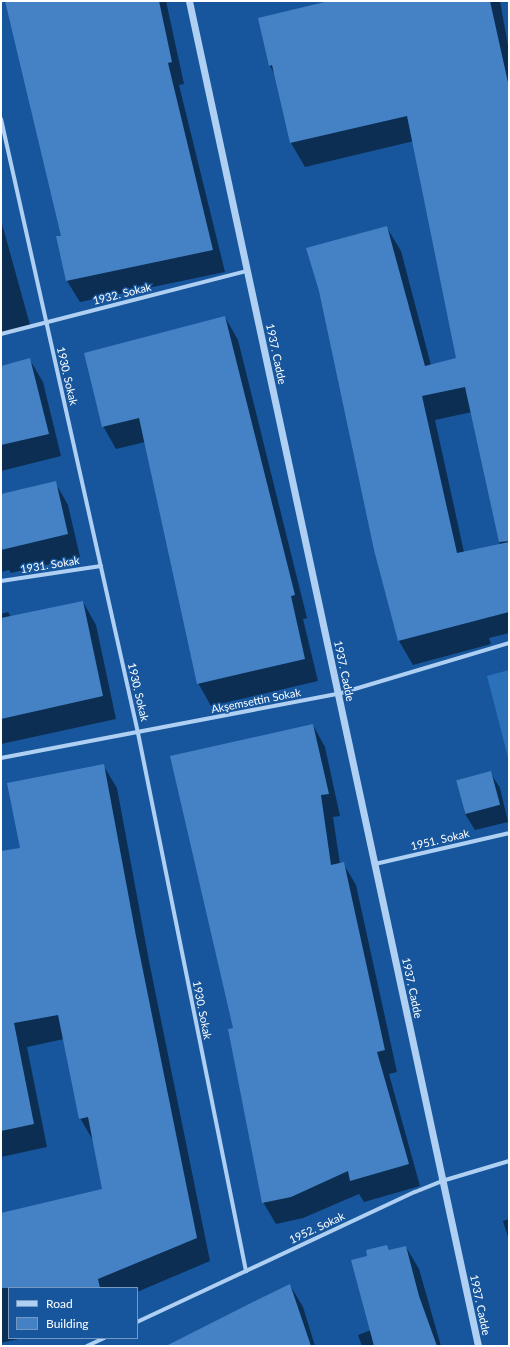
<!DOCTYPE html>
<html>
<head>
<meta charset="utf-8">
<style>
  body { margin:0 }
  #map { position:relative; width:510px; height:1347px; overflow:hidden; background:#17569c; font-family:Lato,sans-serif }
  div>[style] { position:absolute }
  .green>* { inset:0; background:#2b71ba }
  .shadow>* { inset:0; background:#0007 }
  .building>* { inset:0; background:#4482c5; transform-origin:0 0 }
  .minor>* { height:4px; margin:-2px; padding:0 2px; transform-origin:2px; border-radius:2px; background:#afd0f2 }
  .tertiary>* { height:7px; margin:-3.5px; padding:0 3.5px; transform-origin:3.5px; border-radius:3.5px; background:#afd0f2 }
  span { translate:-50% -50%; white-space:nowrap; text-align:center; line-height:1.15; -webkit-text-stroke:3px #17569c; paint-order:stroke }
  .street-label { font-size:11px; color:#fff }
  .frame { position:absolute; inset:0; border:2px solid #fff; pointer-events:none }
  .legend { position:absolute; left:8px; top:1287px; width:130px; height:52px; box-sizing:border-box; background:#17569c; border:1px solid #749ac4; margin:0; padding:5px 7px; list-style:none; font-size:12px; color:#fff }
  .legend li { display:flex; align-items:center; gap:8px; height:20px }
  .legend b { width:20px; border:1px solid #749ac4 }
</style>
</head>
<body>
<div id="map">
  <div class="green">
    <i style="clip-path:polygon(509px 670px,509px 761px,487px 676px)"></i>
  </div>
  <div class="shadow">
    <i style="clip-path:polygon(6px 1px,166px 1px,184px 84px,179px 85px,225px 272px,80px 302px,67px 281px,62px 236px)"></i>
    <i style="clip-path:polygon(evenodd,333px 1px,500px 1px,509px 51px,509px 633px,489px 638px,491px 644px,413px 665px,399px 641px,320px 291px,387px 228px,401px 251px,431px 365px,457px 359px,414px 141px,305px 167px,291px 143px,275px 75px,270px 66px,333px 1px,472px 412px,500px 545px,464px 552px,435px 420px,472px 412px)"></i>
    <i style="clip-path:polygon(1px 220px,30px 325px,1px 333px)"></i>
    <i style="clip-path:polygon(225px 317px,238px 340px,307px 618px,303px 619px,318px 681px,211px 706px,198px 683px,145px 442px,116px 449px,103px 426px)"></i>
    <i style="clip-path:polygon(30px 360px,43px 382px,61px 456px,1px 471px,1px 366px)"></i>
    <i style="clip-path:polygon(55px 482px,68px 505px,80px 557px,11px 573px,9px 570px,1px 572px,1px 495px)"></i>
    <i style="clip-path:polygon(83px 602px,96px 625px,116px 719px,1px 744px,1px 614px,8px 612px,11px 617px)"></i>
    <i style="clip-path:polygon(313px 725px,325px 747px,340px 816px,333px 817px,340px 864px,343px 863px,356px 885px,397px 1072px,389px 1074px,420px 1186px,364px 1202px,359px 1194px,303px 1218px,276px 1224px,263px 1202px,234px 1029px)"></i>
    <i style="clip-path:polygon(103px 765px,117px 788px,149px 961px,210px 1261px,137px 1292px,137px 1288px,9px 1288px,9px 1338px,23px 1338px,1px 1343px,1px 1214px,103px 1190px,94px 1142px,80px 1118px,64px 1039px,27px 1047px,47px 1147px,1px 1157px,1px 912px)"></i>
    <i style="clip-path:polygon(490px 772px,500px 788px,508px 822px,475px 830px,465px 814px,457px 780px)"></i>
    <i style="clip-path:polygon(509px 1219px,509px 1240px,503px 1221px)"></i>
    <i style="clip-path:polygon(387px 1246px,390px 1251px,406px 1247px,419px 1269px,441px 1346px,362px 1346px,358px 1335px,371px 1330px,368px 1256px)"></i>
    <i style="clip-path:polygon(290px 1285px,303px 1307px,315px 1346px,168px 1346px)"></i>
  </div>
  <div class="building">
    <i style="clip-path:polygon(5px 1px,159px 1px,172px 62px,168px 63px,213px 250px,66px 281px,56px 236px,61px 236px)"></i>
    <i style="clip-path:polygon(329px 1px,490px 1px,509px 87px,509px 541px,499px 542px,465px 387px,422px 396px,457px 553px,509px 542px,509px 612px,398px 641px,374px 550px,319px 291px,306px 248px,387px 226px,425px 366px,456px 358px,407px 116px,290px 143px,272px 65px,269px 66px,258px 18px)"></i>
    <i style="clip-path:polygon(225px 316px,295px 595px,291px 596px,305px 659px,197px 684px,139px 418px,102px 427px,84px 353px)"></i>
    <i style="clip-path:polygon(30px 358px,49px 434px,1px 445px,1px 366px)"></i>
    <i style="clip-path:polygon(56px 481px,68px 534px,1px 550px,1px 494px)"></i>
    <i style="clip-path:polygon(83px 601px,103px 696px,1px 719px,1px 618px)"></i>
    <i style="clip-path:polygon(313px 724px,329px 794px,321px 795px,331px 865px,344px 862px,385px 1050px,377px 1052px,409px 1164px,350px 1181px,348px 1171px,291px 1197px,262px 1203px,228px 1029px,233px 1028px,170px 756px)"></i>
    <i style="clip-path:polygon(104px 764px,136px 936px,197px 1238px,98px 1279px,100px 1288px,1px 1288px,1px 1213px,102px 1189px,88px 1117px,79px 1119px,58px 1015px,14px 1023px,34px 1124px,1px 1131px,1px 851px,20px 848px,7px 783px)"></i>
    <i style="left:491px;top:771px;width:35px;height:36px;rotate:75deg"></i>
    <i style="clip-path:polygon(387px 1245px,389px 1250px,406px 1246px,419px 1296px,437px 1346px,374px 1346px,351px 1260px,367px 1256px,366px 1250px)"></i>
    <i style="clip-path:polygon(290px 1284px,311px 1346px,166px 1346px,245px 1306px)"></i>
  </div>
  <div class="minor">
    <i style="left:1px;top:119px;width:629px;rotate:77.42deg"></i>
    <i style="left:138px;top:733px;width:549px;rotate:78.65deg"></i>
    <i style="left:1px;top:334px;width:254px;rotate:-14.4deg"></i>
    <i style="left:1px;top:581px;width:101px;rotate:-8.5deg"></i>
    <i style="left:1px;top:758px;width:343px;rotate:-10.8deg"></i>
    <i style="left:338px;top:694px;width:178px;rotate:-16.6deg"></i>
    <i style="left:375px;top:864px;width:138px;rotate:-13deg"></i>
    <i style="left:137px;top:1322px;width:307px;rotate:-25.1deg"></i>
    <i style="left:415px;top:1192px;width:29px;rotate:-22deg"></i>
    <i style="left:442px;top:1181px;width:70px;rotate:-16.6deg"></i>
    <i style="left:87px;top:1346px;width:19px;rotate:-25deg"></i>
  </div>
  <div class="tertiary">
    <i style="left:189px;top:1px;width:1376px;rotate:77.87deg"></i>
  </div>
  <div class="street-label">
    <span style="left:122px;top:294px;rotate:-14deg">1932. Sokak</span>
    <span style="left:276px;top:354px;rotate:78deg">1937. Cadde</span>
    <span style="left:67px;top:376px;rotate:77deg">1930. Sokak</span>
    <span style="left:50px;top:565px;rotate:-9deg">1931. Sokak</span>
    <span style="left:344px;top:671px;rotate:78deg">1937. Cadde</span>
    <span style="left:138px;top:692px;rotate:77deg">1930. Sokak</span>
    <span style="left:256px;top:701px;rotate:-11deg">Akşemsettin Sokak</span>
    <span style="left:440px;top:840px;rotate:-13deg">1951. Sokak</span>
    <span style="left:412px;top:988px;rotate:78deg">1937. Cadde</span>
    <span style="left:202px;top:1010px;rotate:79deg">1930. Sokak</span>
    <span style="left:317px;top:1228px;rotate:-25deg">1952. Sokak</span>
    <span style="left:480px;top:1305px;rotate:78deg">1937. Cadde</span>
  </div>
  <div class="frame"></div>
  <ul class="legend">
  <li><b style="height:5px;background:#afd0f2"></b>Road</li>
  <li><b style="height:11px;background:#4482c5"></b>Building</li>
  </ul>
</div>
</body>
</html>
